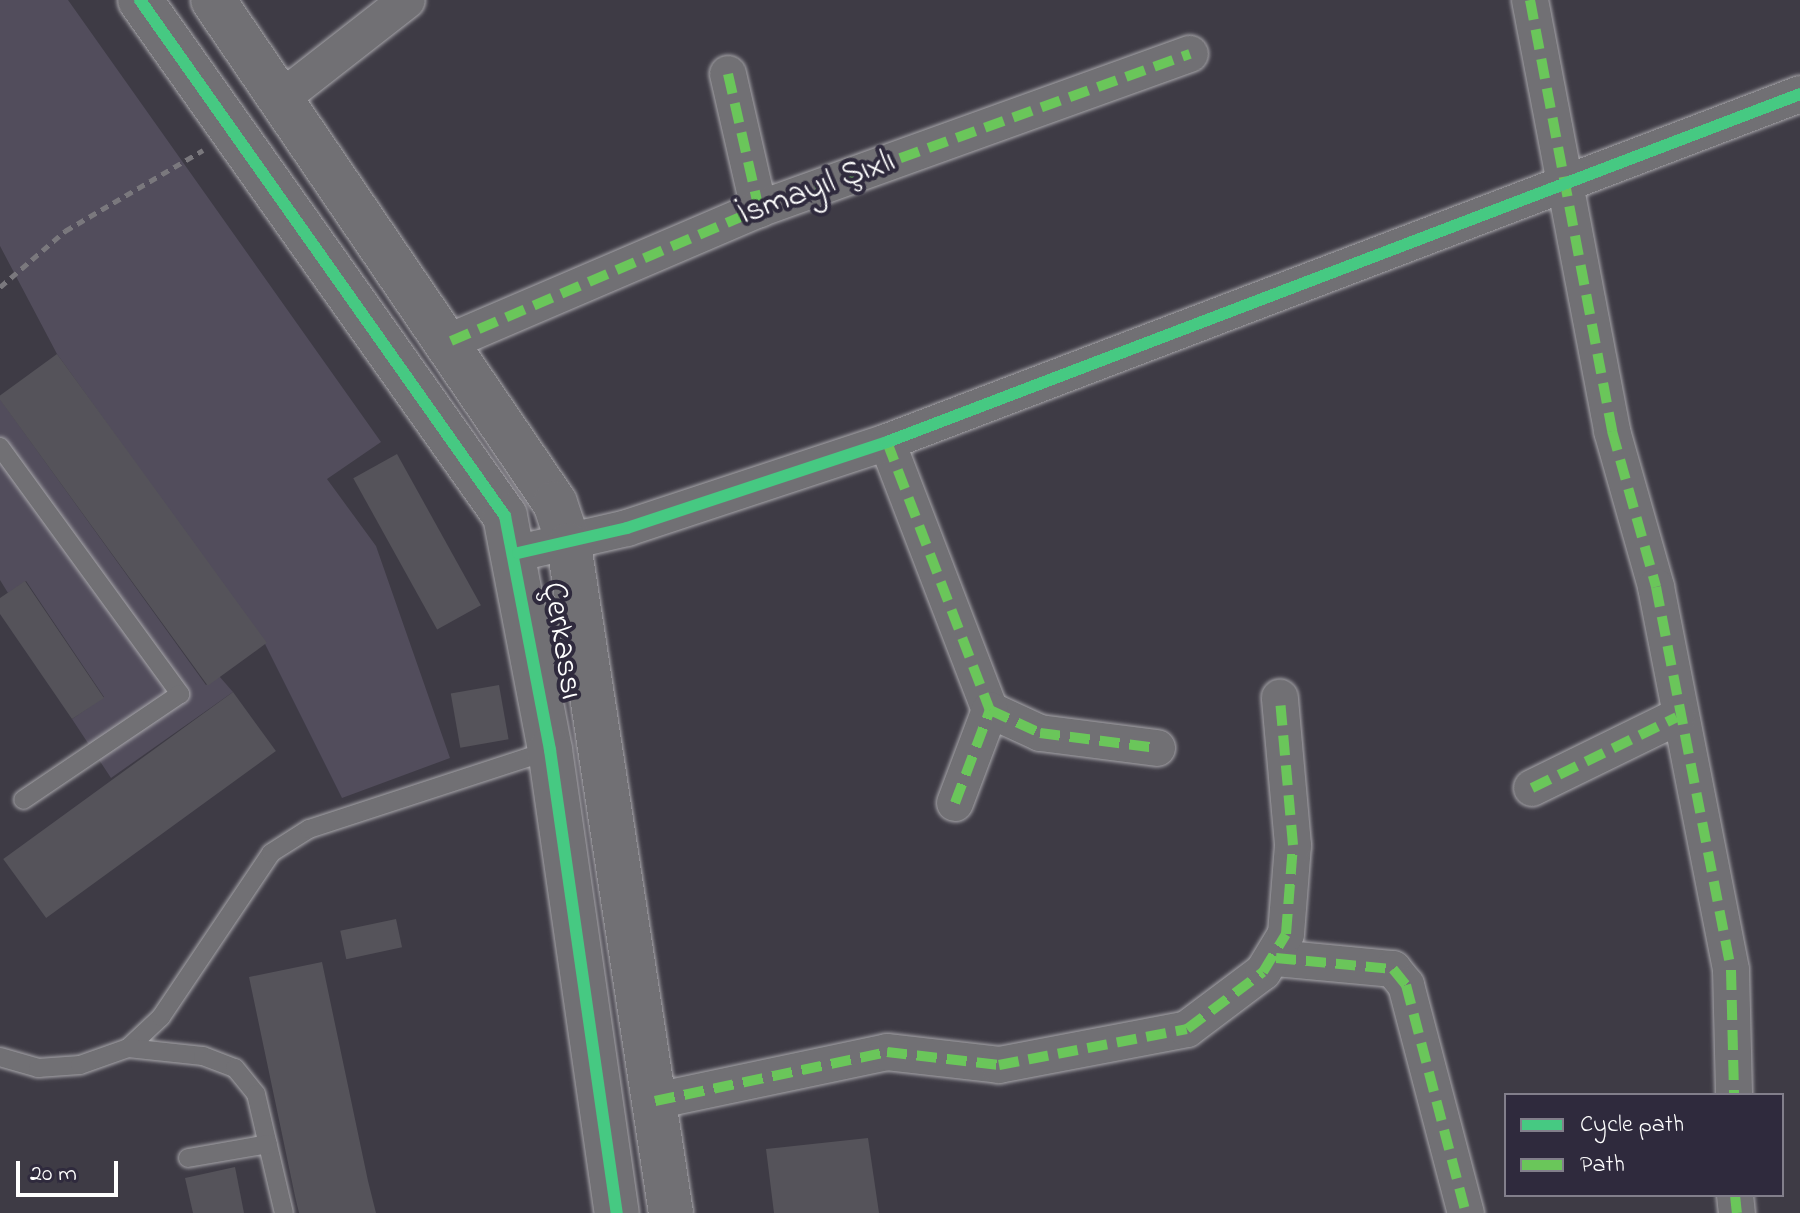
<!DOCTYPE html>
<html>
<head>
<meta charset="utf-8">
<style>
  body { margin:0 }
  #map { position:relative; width:1800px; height:1213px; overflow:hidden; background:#3e3b45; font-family:"Indie Flower",sans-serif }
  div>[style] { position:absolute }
  .green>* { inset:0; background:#524d5c }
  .building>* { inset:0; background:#55535a; transform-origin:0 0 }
  .path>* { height:5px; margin-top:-2.5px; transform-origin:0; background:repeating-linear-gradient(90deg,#7a787d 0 8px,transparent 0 14px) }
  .roads { filter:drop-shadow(0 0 2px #a8a7ab) drop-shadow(0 0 2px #a8a7ab) }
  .service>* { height:18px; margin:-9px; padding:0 9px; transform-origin:9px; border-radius:9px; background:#717074 }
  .minor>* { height:36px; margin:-18px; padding:0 18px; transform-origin:18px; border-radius:18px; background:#717074 }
  .tertiary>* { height:44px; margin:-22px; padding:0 22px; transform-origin:22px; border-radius:22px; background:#717074 }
  .quiet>* { height:10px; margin-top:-5px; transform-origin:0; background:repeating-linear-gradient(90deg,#6ac65a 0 20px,transparent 0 30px) }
  .cycleway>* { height:12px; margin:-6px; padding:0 6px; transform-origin:6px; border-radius:6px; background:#46c982 }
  span { translate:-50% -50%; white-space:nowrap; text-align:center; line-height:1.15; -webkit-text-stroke:8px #2f2a3d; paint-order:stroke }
  .street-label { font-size:34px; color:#fff }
  .legend { position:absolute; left:1504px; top:1093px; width:280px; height:104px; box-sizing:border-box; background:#2f2a3d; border:2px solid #827f8b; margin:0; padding:10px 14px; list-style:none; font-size:24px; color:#fff }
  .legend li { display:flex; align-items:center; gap:16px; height:40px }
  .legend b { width:40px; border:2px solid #827f8b }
  .scale { position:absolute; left:16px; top:1161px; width:102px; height:36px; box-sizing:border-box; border:4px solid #fff; border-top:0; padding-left:10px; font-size:24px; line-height:28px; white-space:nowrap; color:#fff; -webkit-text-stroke:6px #2f2a3d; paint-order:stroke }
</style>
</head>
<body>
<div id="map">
  <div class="green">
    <i style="clip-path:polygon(0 0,68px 0,381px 442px,327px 479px,376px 546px,450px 758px,342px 798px,265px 644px,57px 354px,0 246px)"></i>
    <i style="clip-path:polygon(0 399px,206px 685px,219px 676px,233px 692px,111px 778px,72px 719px,104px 697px,26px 581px,8px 593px,0 580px)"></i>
  </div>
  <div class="building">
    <i style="left:57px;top:354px;width:357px;height:73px;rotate:54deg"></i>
    <i style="left:397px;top:454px;width:173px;height:50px;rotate:61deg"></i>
    <i style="clip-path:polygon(25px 581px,104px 698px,72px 719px,0 614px,0 598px)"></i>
    <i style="left:499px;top:685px;width:55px;height:49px;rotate:80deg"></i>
    <i style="left:233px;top:692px;width:73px;height:284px;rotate:54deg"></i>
    <i style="left:396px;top:919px;width:29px;height:57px;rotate:78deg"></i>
    <i style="clip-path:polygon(322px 962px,368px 1181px,376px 1213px,299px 1213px,295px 1196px,249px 977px)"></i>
    <i style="clip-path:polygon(868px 1138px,879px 1213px,774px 1213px,766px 1149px)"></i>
    <i style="clip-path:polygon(235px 1167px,244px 1213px,193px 1213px,185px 1178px)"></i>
  </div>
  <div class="path">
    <i style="left:0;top:287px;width:86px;rotate:-40.7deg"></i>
    <i style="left:65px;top:231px;width:160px;rotate:-30.4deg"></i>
  </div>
  <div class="roads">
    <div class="service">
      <i style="left:0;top:447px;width:306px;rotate:53.9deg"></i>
      <i style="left:180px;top:694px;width:189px;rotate:146deg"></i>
      <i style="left:128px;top:1048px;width:45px;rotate:-43.2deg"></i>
      <i style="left:161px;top:1017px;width:197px;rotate:-56.1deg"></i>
      <i style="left:271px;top:853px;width:45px;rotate:-32.3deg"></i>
      <i style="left:309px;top:829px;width:254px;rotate:-18.1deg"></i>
      <i style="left:0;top:1057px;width:40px;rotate:16deg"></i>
      <i style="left:38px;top:1068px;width:42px;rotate:-4.1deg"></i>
      <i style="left:80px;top:1065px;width:51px;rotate:-19.5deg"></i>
      <i style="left:128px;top:1048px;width:75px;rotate:6.1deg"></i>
      <i style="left:203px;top:1056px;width:34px;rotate:21deg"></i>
      <i style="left:235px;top:1068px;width:33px;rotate:51deg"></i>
      <i style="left:256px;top:1094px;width:122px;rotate:76.8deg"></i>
      <i style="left:188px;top:1158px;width:81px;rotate:-9.9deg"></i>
    </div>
    <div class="minor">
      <i style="left:1530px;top:0;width:439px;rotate:79.2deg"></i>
      <i style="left:1612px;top:431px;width:162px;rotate:74.2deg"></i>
      <i style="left:1656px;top:587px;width:390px;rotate:78.9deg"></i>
      <i style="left:1731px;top:970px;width:125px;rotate:88.6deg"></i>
      <i style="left:728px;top:74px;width:139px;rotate:77.1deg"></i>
      <i style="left:283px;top:97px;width:157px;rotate:-38deg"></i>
      <i style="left:451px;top:341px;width:335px;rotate:-23.2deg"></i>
      <i style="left:759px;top:209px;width:458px;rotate:-19.8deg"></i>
      <i style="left:887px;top:442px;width:287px;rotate:69deg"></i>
      <i style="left:990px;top:710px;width:55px;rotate:24.7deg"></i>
      <i style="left:1040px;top:733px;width:118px;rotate:7.3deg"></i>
      <i style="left:518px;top:553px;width:112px;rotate:-12.9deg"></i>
      <i style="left:627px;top:528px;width:274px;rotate:-18.3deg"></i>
      <i style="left:887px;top:442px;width:977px;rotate:-20.86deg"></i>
      <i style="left:1532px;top:788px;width:161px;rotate:-26.1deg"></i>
      <i style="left:955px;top:803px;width:99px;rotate:-69.4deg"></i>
      <i style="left:1276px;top:958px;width:118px;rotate:5.4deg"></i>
      <i style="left:1393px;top:969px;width:21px;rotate:51deg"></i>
      <i style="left:1406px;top:985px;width:236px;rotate:75.3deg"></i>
      <i style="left:655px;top:1101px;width:237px;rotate:-11.9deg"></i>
      <i style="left:887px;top:1052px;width:113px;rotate:6.6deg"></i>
      <i style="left:999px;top:1065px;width:191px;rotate:-10.8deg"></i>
      <i style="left:1187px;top:1029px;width:95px;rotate:-36.9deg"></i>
      <i style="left:1263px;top:972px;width:44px;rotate:-58.8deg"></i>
      <i style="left:1286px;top:934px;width:89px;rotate:-85.5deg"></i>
      <i style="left:1293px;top:845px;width:148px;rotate:-95.1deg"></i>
      <i style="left:1735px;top:1195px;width:18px;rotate:84deg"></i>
    </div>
    <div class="tertiary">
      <i style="left:140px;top:0;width:632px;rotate:54.73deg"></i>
      <i style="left:505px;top:516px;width:238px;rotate:79.1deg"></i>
      <i style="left:550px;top:750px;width:468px;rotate:81.8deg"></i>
      <i style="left:213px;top:0;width:608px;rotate:55.79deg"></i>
      <i style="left:555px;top:503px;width:44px;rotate:71.6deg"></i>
      <i style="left:569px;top:545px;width:676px;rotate:81.32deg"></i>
    </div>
  </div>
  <div class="quiet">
    <i style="left:1530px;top:0;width:439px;rotate:79.2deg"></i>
    <i style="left:1612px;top:431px;width:162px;rotate:74.2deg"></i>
    <i style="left:1656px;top:587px;width:390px;rotate:78.9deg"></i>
    <i style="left:1731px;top:970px;width:125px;rotate:88.6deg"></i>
    <i style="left:728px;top:74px;width:139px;rotate:77.1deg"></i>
    <i style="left:451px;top:341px;width:335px;rotate:-23.2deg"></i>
    <i style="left:759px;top:209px;width:458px;rotate:-19.8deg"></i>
    <i style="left:887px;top:442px;width:287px;rotate:69deg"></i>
    <i style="left:990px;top:710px;width:55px;rotate:24.7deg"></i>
    <i style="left:1040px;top:733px;width:118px;rotate:7.3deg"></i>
    <i style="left:1532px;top:788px;width:161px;rotate:-26.1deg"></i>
    <i style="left:955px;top:803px;width:99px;rotate:-69.4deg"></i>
    <i style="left:1276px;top:958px;width:118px;rotate:5.4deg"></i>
    <i style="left:1393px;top:969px;width:21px;rotate:51deg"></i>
    <i style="left:1406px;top:985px;width:236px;rotate:75.3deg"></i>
    <i style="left:655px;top:1101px;width:237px;rotate:-11.9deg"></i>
    <i style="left:887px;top:1052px;width:113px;rotate:6.6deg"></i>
    <i style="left:999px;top:1065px;width:191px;rotate:-10.8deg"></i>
    <i style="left:1187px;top:1029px;width:95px;rotate:-36.9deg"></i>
    <i style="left:1263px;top:972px;width:44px;rotate:-58.8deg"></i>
    <i style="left:1286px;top:934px;width:89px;rotate:-85.5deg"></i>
    <i style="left:1293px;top:845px;width:148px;rotate:-95.1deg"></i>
    <i style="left:1735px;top:1195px;width:18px;rotate:84deg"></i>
  </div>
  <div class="cycleway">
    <i style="left:140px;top:0;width:632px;rotate:54.73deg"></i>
    <i style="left:505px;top:516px;width:238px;rotate:79.1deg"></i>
    <i style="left:550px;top:750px;width:468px;rotate:81.8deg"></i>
    <i style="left:518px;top:553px;width:112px;rotate:-12.9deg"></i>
    <i style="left:627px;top:528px;width:274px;rotate:-18.3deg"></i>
    <i style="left:887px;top:442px;width:977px;rotate:-20.86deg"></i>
  </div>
  <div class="street-label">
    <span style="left:817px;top:189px;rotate:-20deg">İsmayıl Şıxlı</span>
    <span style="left:561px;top:641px;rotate:81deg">Çerkassı</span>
  </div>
  <ul class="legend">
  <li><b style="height:10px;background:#46c982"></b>Cycle path</li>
  <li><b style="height:10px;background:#6ac65a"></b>Path</li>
  </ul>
  <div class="scale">20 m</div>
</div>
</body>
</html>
